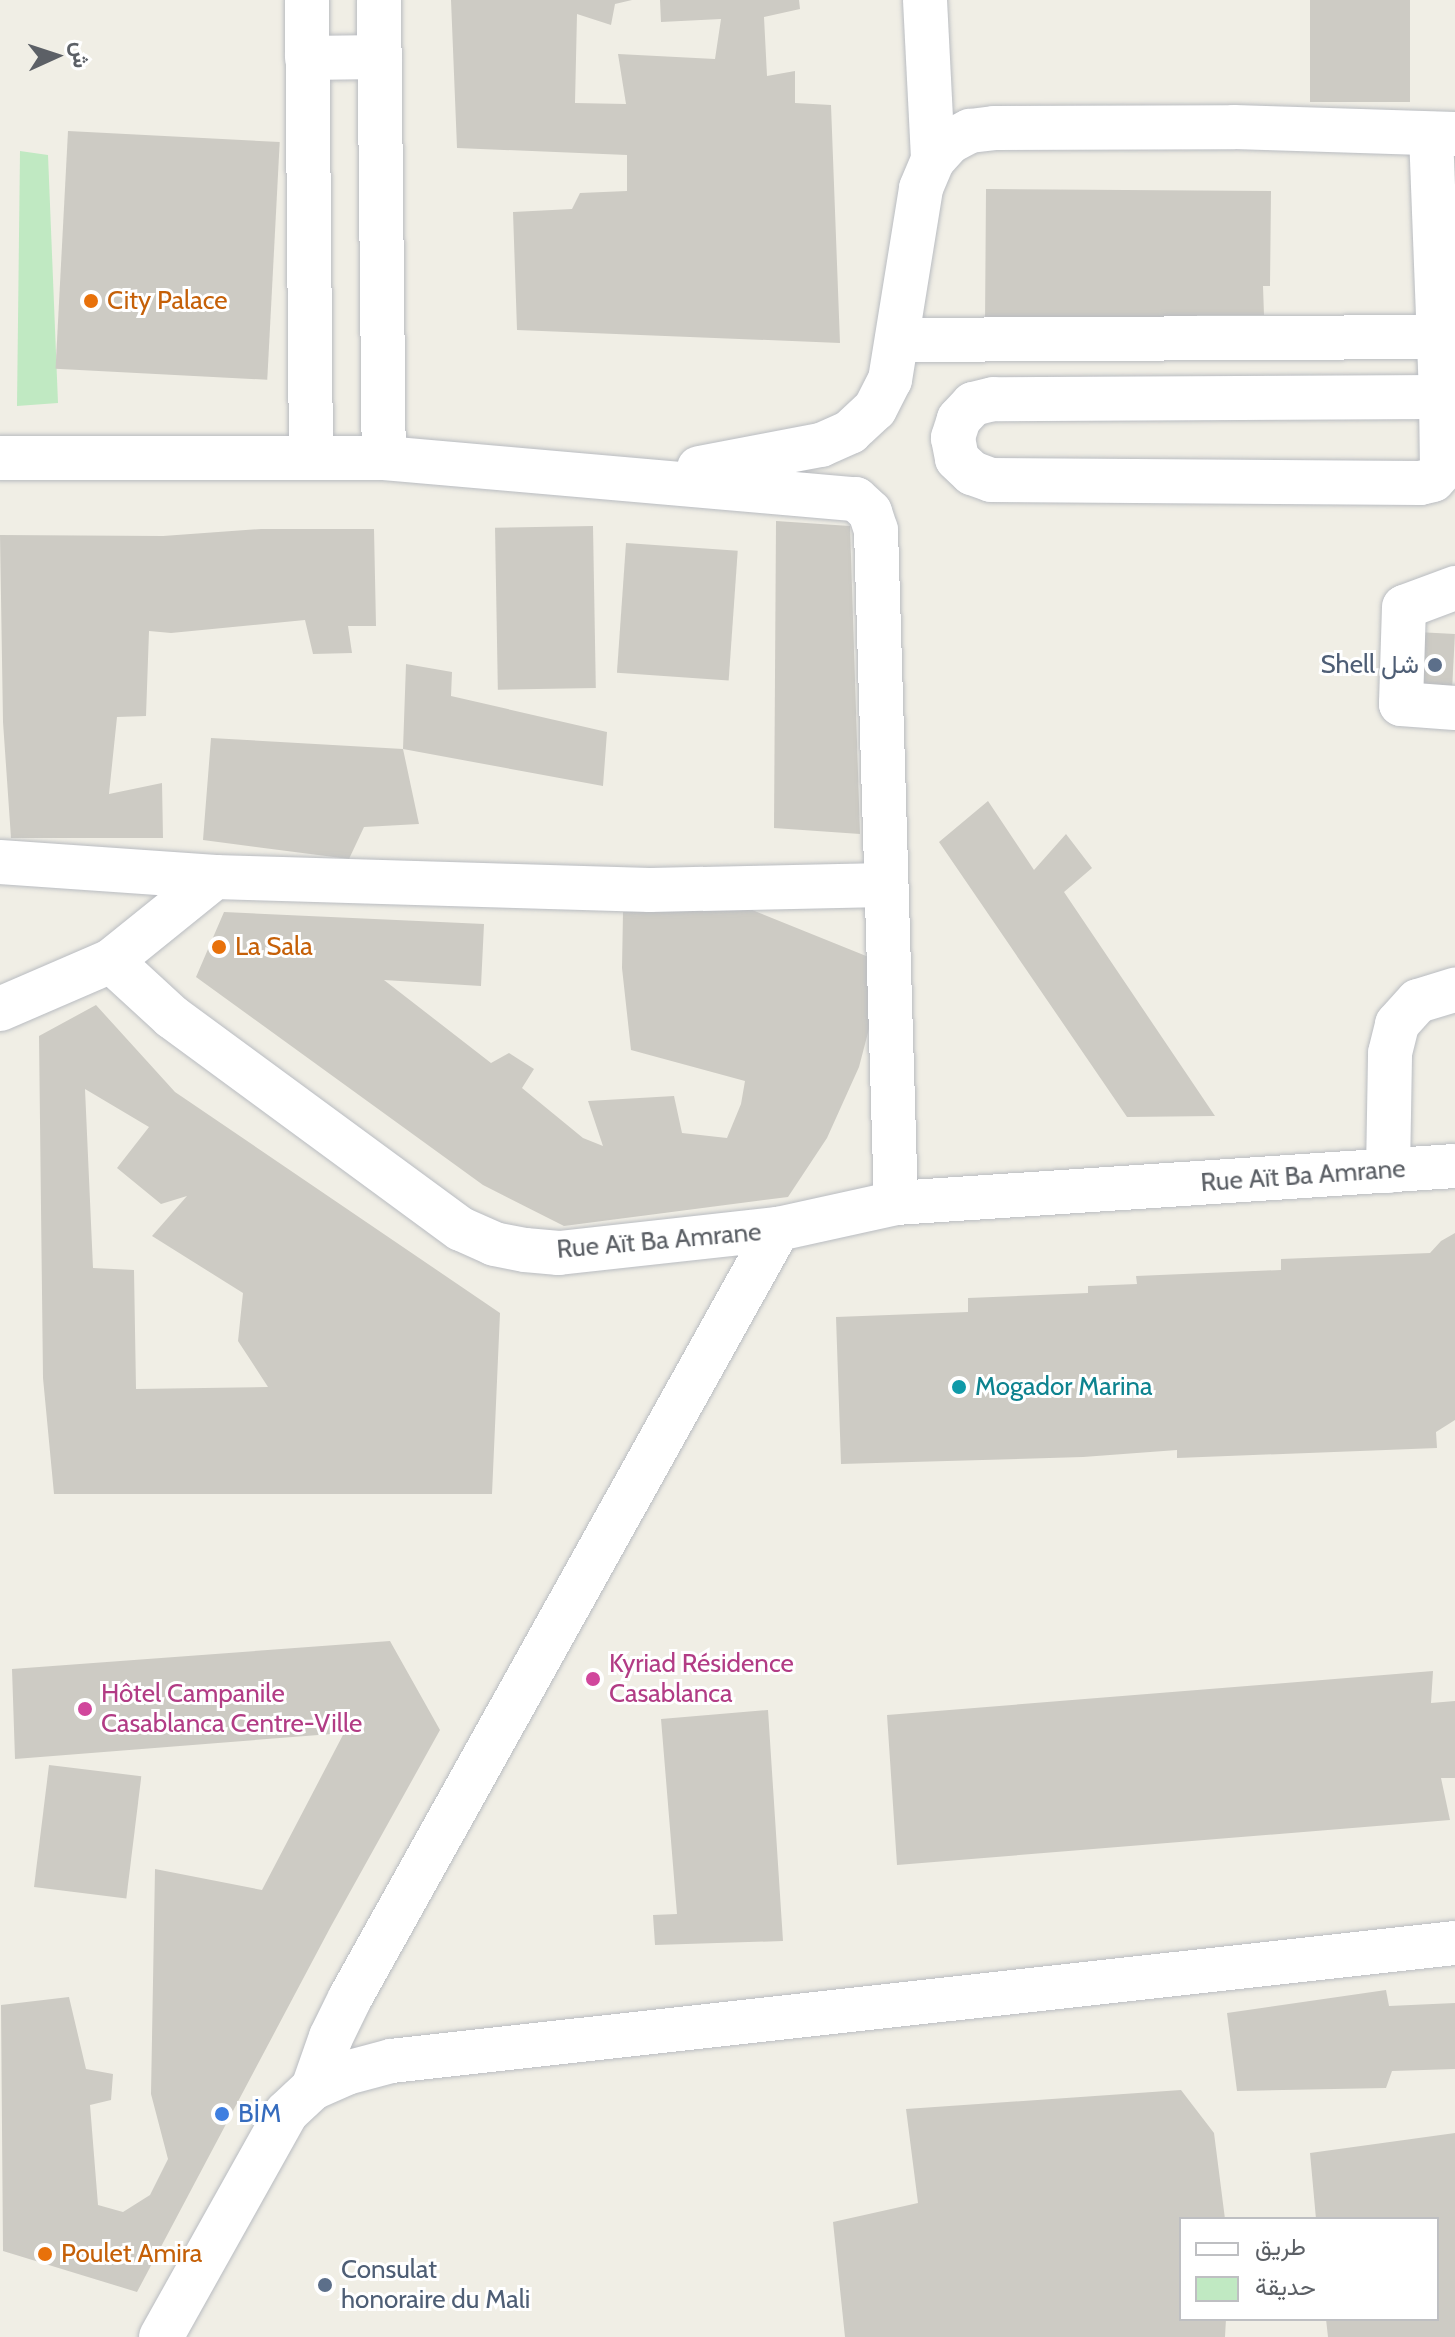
<!DOCTYPE html>
<html>
<head>
<meta charset="utf-8">
<style>
  body { margin:0 }
  #map { position:relative; width:1455px; height:2337px; overflow:hidden; background:#f0eee5; font-family:Cabin,Vazirmatn,sans-serif }
  div>[style] { position:absolute }
  .green>* { inset:0; background:#c0e9c2 }
  .building>* { inset:0; background:#cdcbc4; transform-origin:0 0 }
  .roads { filter:drop-shadow(0 0 2px #b9bcc1) drop-shadow(0 0 2px #b9bcc1) }
  .minor>* { height:44px; margin:-22px; padding:0 22px; transform-origin:22px; border-radius:22px; background:#fff }
  .dots>* { width:22px; height:22px; translate:-50% -50%; box-sizing:border-box; border:4px solid #fff; border-radius:50% }
  span { translate:-50% -50%; white-space:nowrap; text-align:center; line-height:1.15; -webkit-text-stroke:6px #fff; paint-order:stroke }
  .food-label { font-size:26px; color:#c56008 }
  .left { translate:0 -50%; text-align:left }
  .service-label { font-size:26px; color:#4e5e75 }
  .right { translate:-100% -50%; text-align:right }
  .street-label { font-size:26px; color:#5c6066 }
  .culture-label { font-size:26px; color:#0d838f }
  .hotel-label { font-size:26px; color:#b23c85 }
  .shop-label { font-size:26px; color:#366cbe }
  .legend { position:absolute; left:1179px; top:2217px; width:260px; height:104px; box-sizing:border-box; background:#fff; border:2px solid #bebfc2; margin:0; padding:10px 14px; list-style:none; font-size:24px; color:#5c6066 }
  .legend li { display:flex; align-items:center; gap:16px; height:40px }
  .legend b { width:40px; border:2px solid #bebfc2 }
  .north { position:absolute; left:16px; top:16px; width:80px; height:80px; -webkit-text-stroke:6px #fff; paint-order:stroke; rotate:87deg; font-size:22px; font-weight:700; line-height:32px; text-align:center; color:#5c6066 }
  .north::after { content:''; display:block; margin:auto; width:28px; height:36px; background:#5c6066; clip-path:polygon(50% 0,100% 100%,50% 72%,0 100%) }
</style>
</head>
<body>
<div id="map">
  <div class="green">
    <i style="clip-path:polygon(20px 151px,48px 155px,58px 403px,17px 406px)"></i>
  </div>
  <div class="building">
    <i style="clip-path:polygon(451px 0,632px 0,615px 4px,611px 25px,577px 14px,575px 103px,626px 104px,618px 54px,715px 59px,721px 19px,661px 22px,660px 0,799px 0,800px 9px,764px 17px,767px 76px,795px 71px,795px 103px,831px 105px,840px 343px,517px 330px,513px 212px,572px 209px,580px 193px,627px 191px,627px 155px,457px 148px)"></i>
    <i style="left:1310px;top:0;width:100px;height:102px"></i>
    <i style="left:68px;top:131px;width:212px;height:238px;rotate:3deg"></i>
    <i style="clip-path:polygon(986px 189px,1271px 191px,1270px 286px,1263px 286px,1264px 315px,1197px 315px,1197px 326px,985px 325px)"></i>
    <i style="clip-path:polygon(776px 521px,850px 526px,860px 834px,774px 828px)"></i>
    <i style="left:593px;top:526px;width:162px;height:98px;rotate:89deg"></i>
    <i style="clip-path:polygon(261px 529px,374px 529px,376px 626px,348px 626px,352px 653px,313px 654px,305px 620px,171px 633px,149px 631px,146px 716px,117px 717px,109px 794px,162px 783px,163px 838px,11px 838px,3px 722px,0 535px,163px 536px)"></i>
    <i style="left:626px;top:543px;width:112px;height:130px;rotate:4deg"></i>
    <i style="left:1417px;top:632px;width:38px;height:63px;rotate:3deg"></i>
    <i style="clip-path:polygon(406px 664px,452px 672px,451px 696px,607px 732px,603px 786px,403px 749px)"></i>
    <i style="clip-path:polygon(211px 738px,403px 749px,419px 824px,364px 827px,349px 859px,203px 840px)"></i>
    <i style="clip-path:polygon(988px 801px,1034px 870px,1066px 834px,1092px 868px,1064px 892px,1215px 1116px,1127px 1117px,939px 842px)"></i>
    <i style="clip-path:polygon(740px 905px,886px 964px,859px 1067px,827px 1138px,788px 1197px,564px 1226px,483px 1185px,196px 977px,224px 912px,484px 924px,481px 986px,384px 980px,491px 1063px,509px 1053px,534px 1069px,522px 1088px,583px 1138px,603px 1146px,588px 1101px,674px 1096px,682px 1133px,727px 1138px,741px 1104px,745px 1081px,631px 1050px,622px 968px,623px 912px)"></i>
    <i style="clip-path:polygon(evenodd,96px 1005px,175px 1092px,500px 1313px,492px 1494px,54px 1494px,43px 1378px,39px 1036px,96px 1005px,85px 1089px,149px 1127px,117px 1168px,161px 1204px,187px 1196px,152px 1236px,243px 1293px,238px 1341px,268px 1387px,136px 1389px,134px 1270px,93px 1268px,85px 1089px)"></i>
    <i style="clip-path:polygon(1455px 1233px,1455px 1420px,1436px 1432px,1437px 1448px,1177px 1458px,1177px 1450px,1083px 1457px,841px 1464px,836px 1317px,968px 1312px,968px 1298px,1088px 1293px,1088px 1286px,1137px 1284px,1136px 1276px,1281px 1270px,1281px 1259px,1430px 1253px,1441px 1241px)"></i>
    <i style="clip-path:polygon(390px 1641px,440px 1730px,330px 1928px,137px 2292px,3px 2251px,1px 2005px,69px 1997px,86px 2069px,113px 2074px,111px 2100px,90px 2105px,98px 2205px,123px 2212px,150px 2195px,168px 2159px,151px 2094px,155px 1869px,262px 1890px,344px 1733px,15px 1759px,12px 1669px)"></i>
    <i style="clip-path:polygon(1433px 1671px,1431px 1703px,1455px 1701px,1455px 1778px,1441px 1778px,1450px 1820px,897px 1865px,887px 1715px)"></i>
    <i style="clip-path:polygon(768px 1710px,783px 1941px,655px 1945px,653px 1915px,677px 1914px,661px 1719px)"></i>
    <i style="left:49px;top:1765px;width:93px;height:123px;rotate:7deg"></i>
    <i style="clip-path:polygon(1386px 1990px,1389px 2006px,1455px 2003px,1455px 2069px,1392px 2071px,1386px 2088px,1237px 2091px,1227px 2013px)"></i>
    <i style="clip-path:polygon(1181px 2090px,1214px 2133px,1225px 2219px,1181px 2219px,1181px 2319px,1226px 2319px,1225px 2337px,845px 2337px,833px 2222px,918px 2203px,906px 2109px)"></i>
    <i style="clip-path:polygon(1455px 2133px,1455px 2337px,1328px 2337px,1326px 2319px,1437px 2319px,1437px 2219px,1316px 2219px,1310px 2153px)"></i>
  </div>
  <div class="roads">
    <div class="minor">
      <i style="left:307px;top:0;width:457px;rotate:89.5deg"></i>
      <i style="left:379px;top:0;width:458px;rotate:89.4deg"></i>
      <i style="left:925px;top:0;width:160px;rotate:87.1deg"></i>
      <i style="left:307px;top:58px;width:73px;rotate:-0.8deg"></i>
      <i style="left:1431px;top:134px;width:263px;rotate:87.8deg"></i>
      <i style="left:1441px;top:397px;width:448px;rotate:179.7deg"></i>
      <i style="left:993px;top:399px;width:21px;rotate:166deg"></i>
      <i style="left:973px;top:404px;width:21px;rotate:133deg"></i>
      <i style="left:959px;top:419px;width:20px;rotate:108deg"></i>
      <i style="left:953px;top:438px;width:21px;rotate:79deg"></i>
      <i style="left:957px;top:459px;width:21px;rotate:43deg"></i>
      <i style="left:972px;top:473px;width:20px;rotate:20deg"></i>
      <i style="left:991px;top:480px;width:429px;rotate:0.4deg"></i>
      <i style="left:1420px;top:483px;width:13px;rotate:-13deg"></i>
      <i style="left:1433px;top:480px;width:13px;rotate:-48deg"></i>
      <i style="left:1442px;top:470px;width:73px;rotate:-90.8deg"></i>
      <i style="left:897px;top:340px;width:542px;rotate:-0.32deg"></i>
      <i style="left:0;top:458px;width:384px"></i>
      <i style="left:384px;top:458px;width:474px;rotate:5deg"></i>
      <i style="left:856px;top:499px;width:19px;rotate:43deg"></i>
      <i style="left:870px;top:512px;width:19px;rotate:72deg"></i>
      <i style="left:876px;top:530px;width:673px;rotate:88.3deg"></i>
      <i style="left:699px;top:468px;width:124px;rotate:-10.7deg"></i>
      <i style="left:821px;top:445px;width:32px;rotate:-24deg"></i>
      <i style="left:850px;top:432px;width:34px;rotate:-43deg"></i>
      <i style="left:875px;top:409px;width:33px;rotate:-63deg"></i>
      <i style="left:890px;top:380px;width:194px;rotate:-80.8deg"></i>
      <i style="left:921px;top:188px;width:30px;rotate:-67deg"></i>
      <i style="left:933px;top:160px;width:24px;rotate:-48deg"></i>
      <i style="left:949px;top:142px;width:24px;rotate:-28deg"></i>
      <i style="left:970px;top:131px;width:24px;rotate:-7deg"></i>
      <i style="left:994px;top:128px;width:240px;rotate:-0.2deg"></i>
      <i style="left:1234px;top:127px;width:221px;rotate:1.8deg"></i>
      <i style="left:1455px;top:588px;width:54px;rotate:159.6deg"></i>
      <i style="left:1404px;top:607px;width:97px;rotate:91.8deg"></i>
      <i style="left:1401px;top:704px;width:54px;rotate:4.2deg"></i>
      <i style="left:0;top:862px;width:216px;rotate:4deg"></i>
      <i style="left:215px;top:877px;width:134px;rotate:141.1deg"></i>
      <i style="left:111px;top:961px;width:121px;rotate:156.6deg"></i>
      <i style="left:215px;top:877px;width:435px;rotate:1.7deg"></i>
      <i style="left:650px;top:890px;width:235px;rotate:-1.2deg"></i>
      <i style="left:111px;top:961px;width:83px;rotate:42.6deg"></i>
      <i style="left:172px;top:1017px;width:358px;rotate:36.3deg"></i>
      <i style="left:461px;top:1229px;width:36px;rotate:24deg"></i>
      <i style="left:494px;top:1244px;width:32px;rotate:11deg"></i>
      <i style="left:525px;top:1250px;width:34px;rotate:5deg"></i>
      <i style="left:559px;top:1253px;width:220px;rotate:-6.3deg"></i>
      <i style="left:778px;top:1229px;width:121px;rotate:-12.4deg"></i>
      <i style="left:896px;top:1203px;width:560px;rotate:-3.79deg"></i>
      <i style="left:1388px;top:1171px;width:118px;rotate:-89deg"></i>
      <i style="left:1390px;top:1053px;width:30px;rotate:-76deg"></i>
      <i style="left:1397px;top:1024px;width:31px;rotate:-48deg"></i>
      <i style="left:1418px;top:1001px;width:39px;rotate:-17deg"></i>
      <i style="left:313px;top:2088px;width:54px;rotate:-70.6deg"></i>
      <i style="left:331px;top:2037px;width:43px;rotate:-64deg"></i>
      <i style="left:350px;top:1998px;width:880px;rotate:-60.9deg"></i>
      <i style="left:161px;top:2337px;width:257px;rotate:-60.8deg"></i>
      <i style="left:286px;top:2113px;width:37px;rotate:-43deg"></i>
      <i style="left:313px;top:2088px;width:36px;rotate:-24deg"></i>
      <i style="left:346px;top:2073px;width:47px;rotate:-14.9deg"></i>
      <i style="left:391px;top:2061px;width:1071px;rotate:-6.33deg"></i>
    </div>
  </div>
  <div class="dots">
    <i style="left:91px;top:301px;background:#e8710a"></i>
    <i style="left:1435px;top:665px;background:#5c6f8a"></i>
    <i style="left:219px;top:947px;background:#e8710a"></i>
    <i style="left:959px;top:1387px;background:#0f9aa8"></i>
    <i style="left:593px;top:1679px;background:#d1479c"></i>
    <i style="left:85px;top:1709px;background:#d1479c"></i>
    <i style="left:222px;top:2114px;background:#3f7fe0"></i>
    <i style="left:45px;top:2254px;background:#e8710a"></i>
    <i style="left:325px;top:2285px;background:#5c6f8a"></i>
  </div>
  <div class="food-label">
    <span class="left" style="left:107px;top:301px">City Palace</span>
    <span class="left" style="left:235px;top:947px">La Sala</span>
    <span class="left" style="left:61px;top:2254px">Poulet Amira</span>
  </div>
  <div class="service-label">
    <span class="right" style="left:1419px;top:665px">Shell شل</span>
    <span class="left" style="left:341px;top:2285px">Consulat<br>honoraire du Mali</span>
  </div>
  <div class="street-label">
    <span style="left:1303px;top:1176px;rotate:-4deg">Rue Aït Ba Amrane</span>
    <span style="left:659px;top:1241px;rotate:-5deg">Rue Aït Ba Amrane</span>
  </div>
  <div class="culture-label">
    <span class="left" style="left:975px;top:1387px">Mogador Marina</span>
  </div>
  <div class="hotel-label">
    <span class="left" style="left:609px;top:1679px">Kyriad Résidence<br>Casablanca</span>
    <span class="left" style="left:101px;top:1709px">Hôtel Campanile<br>Casablanca Centre-Ville</span>
  </div>
  <div class="shop-label">
    <span class="left" style="left:238px;top:2114px">BİM</span>
  </div>
  <ul class="legend">
  <li><b style="height:10px;background:#fff"></b>طريق</li>
  <li><b style="height:22px;background:#c0e9c2"></b>حديقة</li>
  </ul>
  <div class="north">ش</div>
</div>
</body>
</html>
